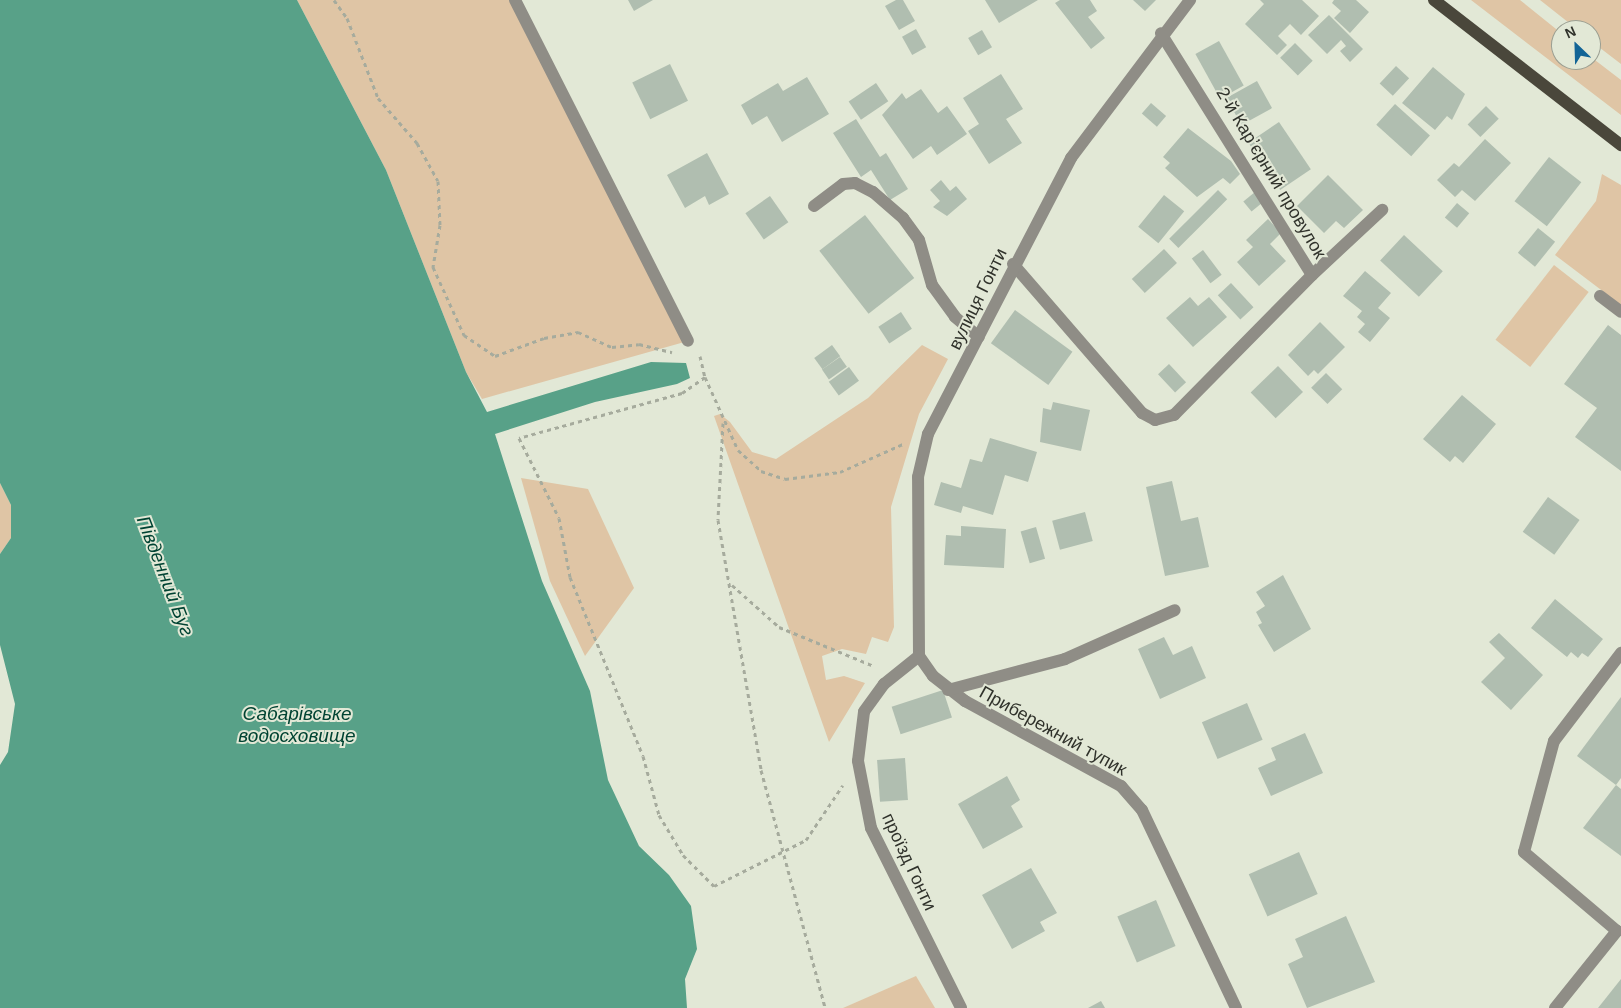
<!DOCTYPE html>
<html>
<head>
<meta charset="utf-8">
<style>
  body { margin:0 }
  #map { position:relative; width:1621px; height:1008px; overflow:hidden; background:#e2e8d6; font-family:Helvetica,sans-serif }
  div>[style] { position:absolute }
  .green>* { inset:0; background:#dfc5a5; transform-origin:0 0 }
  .water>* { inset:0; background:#58a188 }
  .building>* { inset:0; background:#b0beb0; transform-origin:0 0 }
  .path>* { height:3px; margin-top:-1.5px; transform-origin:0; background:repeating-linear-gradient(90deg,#a6ab9d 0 4px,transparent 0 8px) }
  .minor>* { height:12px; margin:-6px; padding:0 6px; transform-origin:6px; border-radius:6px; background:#8f8d86 }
  .major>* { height:12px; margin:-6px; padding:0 6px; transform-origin:6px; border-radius:6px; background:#4a473b }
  span { translate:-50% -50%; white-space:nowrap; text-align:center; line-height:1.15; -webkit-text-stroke:4px #e2e8d6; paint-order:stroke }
  .street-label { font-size:18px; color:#30322b }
  .water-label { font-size:19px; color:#004332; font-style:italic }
  .north { position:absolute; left:1551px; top:20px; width:50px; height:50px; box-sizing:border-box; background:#e2e8d6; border:1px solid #9b9f92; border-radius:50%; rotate:336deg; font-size:14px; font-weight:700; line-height:20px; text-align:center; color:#30322b }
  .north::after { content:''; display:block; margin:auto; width:18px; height:22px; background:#126496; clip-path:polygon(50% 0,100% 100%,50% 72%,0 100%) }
</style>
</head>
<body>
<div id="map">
  <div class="green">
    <i style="clip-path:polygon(297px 0,515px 0,688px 341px,482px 399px,466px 372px,386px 170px)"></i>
    <i style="clip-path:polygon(1471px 0,1520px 0,1561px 33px,1561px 60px,1591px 57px,1621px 80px,1621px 115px)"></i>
    <i style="clip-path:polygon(1540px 0,1621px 0,1621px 64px,1591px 41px,1591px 30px,1578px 30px)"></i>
    <i style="clip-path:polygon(1602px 174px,1621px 185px,1621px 305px,1555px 255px,1596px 201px)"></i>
    <i style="left:1554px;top:265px;width:44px;height:95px;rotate:38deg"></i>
    <i style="clip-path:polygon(922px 345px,948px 359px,919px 414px,891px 507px,894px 627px,888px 642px,872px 637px,866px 654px,842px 649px,822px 656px,826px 680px,844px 676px,865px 683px,829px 742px,714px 416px,720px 414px,730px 422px,752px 452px,776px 459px,868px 398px)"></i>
    <i style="clip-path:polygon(521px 478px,588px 489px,634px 588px,585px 656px,550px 581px)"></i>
    <i style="clip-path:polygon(0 483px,11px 505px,11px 538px,0 554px)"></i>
    <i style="clip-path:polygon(916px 976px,935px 1008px,843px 1008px)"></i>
  </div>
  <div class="water">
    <i style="clip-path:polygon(0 0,297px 0,386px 170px,466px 372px,487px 412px,651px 362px,686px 363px,690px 378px,677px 384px,595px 402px,495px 434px,542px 581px,590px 691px,608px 780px,639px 846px,669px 875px,691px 906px,697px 949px,685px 979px,687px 1008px,0 1008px,0 765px,8px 752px,15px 704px,0 645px,0 554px,11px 538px,11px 505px,0 483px)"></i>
  </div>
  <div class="building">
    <i style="clip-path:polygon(628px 0,653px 0,634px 11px)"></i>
    <i style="clip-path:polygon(896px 0,903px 0,915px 21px,899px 30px,885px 6px)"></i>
    <i style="clip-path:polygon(985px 0,1038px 0,999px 23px)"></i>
    <i style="clip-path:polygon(1060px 0,1090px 0,1097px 11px,1088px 17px,1105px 38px,1091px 49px,1055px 3px)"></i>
    <i style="clip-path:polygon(1133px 0,1156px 0,1145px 11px)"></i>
    <i style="clip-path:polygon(1260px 0,1302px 0,1319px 16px,1301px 35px,1290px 24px,1278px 36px,1287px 45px,1277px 55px,1245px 24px,1264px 4px)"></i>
    <i style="clip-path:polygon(1334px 0,1356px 0,1369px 12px,1350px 33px,1334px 18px,1341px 11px,1332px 3px)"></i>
    <i style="clip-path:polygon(1329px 15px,1363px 49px,1350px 62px,1340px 51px,1346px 46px,1341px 40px,1327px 54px,1308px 35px)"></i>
    <i style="left:916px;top:29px;width:21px;height:16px;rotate:61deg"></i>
    <i style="left:982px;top:30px;width:20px;height:16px;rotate:60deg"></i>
    <i style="left:1219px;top:41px;width:51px;height:27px;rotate:61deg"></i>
    <i style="left:1295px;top:43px;width:25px;height:21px;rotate:45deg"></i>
    <i style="left:670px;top:64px;width:41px;height:42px;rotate:64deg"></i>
    <i style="left:1396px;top:66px;width:18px;height:24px;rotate:43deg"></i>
    <i style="clip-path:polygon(1433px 67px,1465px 94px,1452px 120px,1447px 116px,1435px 130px,1402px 103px)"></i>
    <i style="clip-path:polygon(1001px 74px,1023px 109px,1006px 119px,1022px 143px,989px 164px,968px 131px,979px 124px,963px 98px)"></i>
    <i style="clip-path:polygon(807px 77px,829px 114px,782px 142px,767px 116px,752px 125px,741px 105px,778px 83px,783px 91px)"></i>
    <i style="left:1257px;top:81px;width:31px;height:35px;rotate:61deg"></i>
    <i style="left:876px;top:83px;width:22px;height:33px;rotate:56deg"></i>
    <i style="clip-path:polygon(921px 89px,938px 113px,947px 106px,967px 134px,937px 155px,931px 146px,913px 159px,882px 115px,902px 93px,906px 99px)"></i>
    <i style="left:1151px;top:103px;width:20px;height:14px;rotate:41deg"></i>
    <i style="left:1395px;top:104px;width:47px;height:28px;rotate:42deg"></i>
    <i style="left:1486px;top:106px;width:18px;height:26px;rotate:45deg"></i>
    <i style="clip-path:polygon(856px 119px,880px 157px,886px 153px,908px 189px,890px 200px,871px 170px,861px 177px,833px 133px)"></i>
    <i style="left:1279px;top:122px;width:57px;height:37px;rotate:56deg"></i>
    <i style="clip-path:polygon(1188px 128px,1231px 161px,1240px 174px,1230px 184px,1223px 178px,1197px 197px,1165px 168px,1170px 163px,1163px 157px)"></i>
    <i style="clip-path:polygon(1485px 139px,1511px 163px,1475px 201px,1462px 190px,1455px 197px,1437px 180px,1454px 163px,1459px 167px)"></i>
    <i style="clip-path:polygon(707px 153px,729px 194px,709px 205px,705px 196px,685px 208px,667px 175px)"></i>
    <i style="left:1549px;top:157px;width:41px;height:56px;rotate:38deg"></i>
    <i style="clip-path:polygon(1328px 175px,1363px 210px,1344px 228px,1336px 221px,1324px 233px,1297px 206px)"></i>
    <i style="clip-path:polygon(941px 180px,950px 191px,956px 186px,967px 199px,947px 216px,933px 207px,940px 201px,930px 190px)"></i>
    <i style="left:1218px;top:190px;width:13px;height:69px;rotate:45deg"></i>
    <i style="left:1255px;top:192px;width:13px;height:15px;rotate:51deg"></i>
    <i style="left:1164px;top:195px;width:26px;height:41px;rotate:39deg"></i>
    <i style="left:770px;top:196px;width:32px;height:30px;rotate:55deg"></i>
    <i style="left:1457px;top:203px;width:16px;height:19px;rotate:40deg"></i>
    <i style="left:865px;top:215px;width:80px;height:58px;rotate:52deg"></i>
    <i style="clip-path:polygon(1268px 219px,1281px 233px,1270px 244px,1286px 261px,1259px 286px,1237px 262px,1253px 247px,1246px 240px)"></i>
    <i style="left:1538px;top:228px;width:22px;height:32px;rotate:39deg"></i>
    <i style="left:1404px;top:235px;width:53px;height:35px;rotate:43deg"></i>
    <i style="left:1164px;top:249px;width:19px;height:44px;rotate:47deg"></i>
    <i style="left:1203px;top:250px;width:31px;height:14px;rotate:53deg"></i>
    <i style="clip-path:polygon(1365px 271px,1391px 293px,1378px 308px,1390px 318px,1370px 342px,1358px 332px,1365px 324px,1357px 317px,1362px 311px,1343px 296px)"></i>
    <i style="left:1231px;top:283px;width:33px;height:18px;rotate:47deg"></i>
    <i style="clip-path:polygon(1190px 297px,1198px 306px,1209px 297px,1227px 317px,1193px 347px,1166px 318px)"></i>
    <i style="left:1015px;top:310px;width:71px;height:41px;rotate:36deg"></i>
    <i style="left:901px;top:312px;width:20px;height:27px;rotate:57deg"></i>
    <i style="clip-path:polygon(1320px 322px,1345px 347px,1318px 374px,1314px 370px,1308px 376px,1288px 355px)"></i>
    <i style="clip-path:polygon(1608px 325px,1621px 335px,1621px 471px,1575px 437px,1597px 408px,1564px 384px)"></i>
    <i style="left:832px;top:345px;width:14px;height:22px;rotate:54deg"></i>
    <i style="left:840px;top:357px;width:12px;height:22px;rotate:55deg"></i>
    <i style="left:1169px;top:364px;width:25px;height:15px;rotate:47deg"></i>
    <i style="left:1278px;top:366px;width:36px;height:38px;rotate:46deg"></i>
    <i style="left:849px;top:367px;width:17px;height:25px;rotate:54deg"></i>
    <i style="left:1326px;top:373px;width:23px;height:21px;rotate:45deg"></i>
    <i style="clip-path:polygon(1462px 395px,1496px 424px,1463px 463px,1455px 456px,1450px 462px,1423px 439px)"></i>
    <i style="clip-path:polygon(1053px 402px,1090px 410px,1081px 451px,1040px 442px,1043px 408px,1051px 410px)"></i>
    <i style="clip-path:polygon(990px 438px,1037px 452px,1028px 482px,1005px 475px,993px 515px,963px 506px,961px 513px,934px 505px,941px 482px,961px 488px,970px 459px,982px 462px)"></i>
    <i style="clip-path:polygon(1172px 481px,1181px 521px,1198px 517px,1209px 567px,1165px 576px,1146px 487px)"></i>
    <i style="left:1548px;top:497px;width:39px;height:43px;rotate:36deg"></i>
    <i style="left:1085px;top:512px;width:30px;height:34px;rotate:75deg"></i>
    <i style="clip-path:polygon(961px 526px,1006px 529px,1004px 568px,944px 565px,946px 535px,961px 536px)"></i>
    <i style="left:1036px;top:527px;width:33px;height:16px;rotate:74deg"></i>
    <i style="clip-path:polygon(1283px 575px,1311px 629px,1274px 652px,1258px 625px,1262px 623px,1256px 612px,1265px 606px,1256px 592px)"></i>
    <i style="clip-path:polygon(1555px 599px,1603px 639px,1588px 657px,1582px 653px,1578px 658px,1571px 652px,1567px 657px,1531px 628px)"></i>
    <i style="clip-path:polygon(1499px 633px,1543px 675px,1511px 710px,1481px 682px,1505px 658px,1489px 642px)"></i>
    <i style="clip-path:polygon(1164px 637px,1173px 655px,1192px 646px,1206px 678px,1160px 699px,1138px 649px)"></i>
    <i style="left:943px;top:690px;width:29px;height:54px;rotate:72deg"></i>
    <i style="clip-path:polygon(1621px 697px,1621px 778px,1616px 785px,1577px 756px)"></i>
    <i style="left:1247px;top:703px;width:40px;height:49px;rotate:67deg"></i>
    <i style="clip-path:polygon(1305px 733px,1323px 773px,1271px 796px,1258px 768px,1276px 760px,1271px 748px)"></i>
    <i style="left:905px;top:758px;width:42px;height:28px;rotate:86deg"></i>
    <i style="clip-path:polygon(1007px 776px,1020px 800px,1011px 806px,1023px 827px,983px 849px,958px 804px)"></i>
    <i style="clip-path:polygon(1616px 785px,1621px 789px,1621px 856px,1583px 828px)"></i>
    <i style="left:1299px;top:852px;width:46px;height:55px;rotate:66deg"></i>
    <i style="clip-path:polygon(1031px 868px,1057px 913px,1040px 922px,1045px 931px,1012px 949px,982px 895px)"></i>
    <i style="left:1156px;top:900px;width:50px;height:42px;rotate:67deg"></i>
    <i style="clip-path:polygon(1346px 916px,1375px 982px,1307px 1008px,1288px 964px,1303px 957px,1295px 939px)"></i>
    <i style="clip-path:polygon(1621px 979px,1621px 1008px,1598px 1008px)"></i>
    <i style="clip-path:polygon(1101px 1001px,1105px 1008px,1088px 1008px)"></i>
  </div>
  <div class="path">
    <i style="left:334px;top:0;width:22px;rotate:54deg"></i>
    <i style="left:347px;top:18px;width:86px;rotate:68.8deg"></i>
    <i style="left:378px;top:98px;width:60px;rotate:49.1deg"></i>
    <i style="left:417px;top:143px;width:43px;rotate:61.1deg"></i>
    <i style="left:438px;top:181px;width:44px;rotate:87.4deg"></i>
    <i style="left:440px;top:225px;width:43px;rotate:99.5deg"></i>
    <i style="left:433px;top:267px;width:75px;rotate:65.5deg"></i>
    <i style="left:464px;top:335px;width:37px;rotate:34deg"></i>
    <i style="left:495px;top:356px;width:52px;rotate:-20.2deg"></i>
    <i style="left:544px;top:338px;width:35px;rotate:-10deg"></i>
    <i style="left:578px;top:332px;width:37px;rotate:24deg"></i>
    <i style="left:612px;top:347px;width:27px;rotate:-6deg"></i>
    <i style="left:639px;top:344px;width:34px;rotate:14deg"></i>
    <i style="left:700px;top:356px;width:22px;rotate:77deg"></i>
    <i style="left:705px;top:377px;width:28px;rotate:145deg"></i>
    <i style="left:682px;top:393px;width:169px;rotate:164.6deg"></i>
    <i style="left:519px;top:438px;width:89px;rotate:63.4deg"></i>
    <i style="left:559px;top:518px;width:60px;rotate:79.4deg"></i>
    <i style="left:570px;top:577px;width:193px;rotate:67.8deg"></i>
    <i style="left:643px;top:756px;width:61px;rotate:74.8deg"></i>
    <i style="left:659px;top:815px;width:47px;rotate:59deg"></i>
    <i style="left:683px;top:855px;width:44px;rotate:45deg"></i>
    <i style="left:714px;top:886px;width:103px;rotate:-26.6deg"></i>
    <i style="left:806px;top:840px;width:66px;rotate:-56.1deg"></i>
    <i style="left:705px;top:377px;width:80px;rotate:65.7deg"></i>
    <i style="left:738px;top:450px;width:31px;rotate:42deg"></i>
    <i style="left:761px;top:471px;width:25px;rotate:18deg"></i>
    <i style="left:785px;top:479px;width:55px;rotate:-7.3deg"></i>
    <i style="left:840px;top:472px;width:71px;rotate:-24deg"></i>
    <i style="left:723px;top:423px;width:97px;rotate:93deg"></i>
    <i style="left:718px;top:520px;width:254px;rotate:80.2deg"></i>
    <i style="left:761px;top:770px;width:246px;rotate:74.9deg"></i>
    <i style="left:732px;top:585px;width:63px;rotate:41.8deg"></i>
    <i style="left:779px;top:627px;width:103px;rotate:22.3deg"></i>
  </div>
  <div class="minor">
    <i style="left:515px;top:0;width:382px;rotate:63.1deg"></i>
    <i style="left:814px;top:206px;width:36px;rotate:-37deg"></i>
    <i style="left:843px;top:184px;width:12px;rotate:-5deg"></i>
    <i style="left:855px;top:183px;width:20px;rotate:27deg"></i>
    <i style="left:873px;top:192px;width:40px;rotate:41deg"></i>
    <i style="left:903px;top:218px;width:27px;rotate:54deg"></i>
    <i style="left:919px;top:240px;width:47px;rotate:73.9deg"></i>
    <i style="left:932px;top:285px;width:39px;rotate:54deg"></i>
    <i style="left:955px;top:317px;width:31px;rotate:40deg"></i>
    <i style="left:1013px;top:264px;width:197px;rotate:49.1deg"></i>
    <i style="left:1142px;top:413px;width:15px;rotate:28deg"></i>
    <i style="left:1155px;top:420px;width:20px;rotate:-15deg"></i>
    <i style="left:1174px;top:415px;width:197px;rotate:-45.4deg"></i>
    <i style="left:1312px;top:275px;width:285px;rotate:-122deg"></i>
    <i style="left:1312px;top:275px;width:96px;rotate:-42.9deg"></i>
    <i style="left:1600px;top:296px;width:26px;rotate:37deg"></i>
    <i style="left:919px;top:656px;width:179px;rotate:-90.3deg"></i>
    <i style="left:918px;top:477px;width:44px;rotate:-76.9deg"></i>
    <i style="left:928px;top:434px;width:311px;rotate:-62.6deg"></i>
    <i style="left:1071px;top:158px;width:198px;rotate:-53deg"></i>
    <i style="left:919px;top:656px;width:24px;rotate:55deg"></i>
    <i style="left:933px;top:676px;width:41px;rotate:38deg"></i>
    <i style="left:965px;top:701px;width:178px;rotate:28.6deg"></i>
    <i style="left:1121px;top:786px;width:32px;rotate:49deg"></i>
    <i style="left:1142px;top:810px;width:219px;rotate:64.6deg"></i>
    <i style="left:919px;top:656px;width:45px;rotate:141.3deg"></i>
    <i style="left:884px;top:684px;width:34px;rotate:126deg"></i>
    <i style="left:864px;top:712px;width:49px;rotate:97deg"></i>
    <i style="left:858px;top:761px;width:68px;rotate:79deg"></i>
    <i style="left:871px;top:828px;width:201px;rotate:63.4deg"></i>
    <i style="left:948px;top:690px;width:121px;rotate:-14.8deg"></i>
    <i style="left:1065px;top:659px;width:120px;rotate:-24deg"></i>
    <i style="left:1555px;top:1008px;width:99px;rotate:-51.2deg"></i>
    <i style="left:1617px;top:931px;width:122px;rotate:-139.7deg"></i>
    <i style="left:1524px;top:852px;width:115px;rotate:-74.9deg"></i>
    <i style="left:1554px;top:741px;width:111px;rotate:-52.7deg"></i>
  </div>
  <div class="major">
    <i style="left:1434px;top:0;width:237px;rotate:37.8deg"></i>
  </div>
  <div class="street-label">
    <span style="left:1271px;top:173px;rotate:59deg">2-й Карʼєрний провулок</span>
    <span style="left:978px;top:299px;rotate:-64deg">вулиця Гонти</span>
    <span style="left:1053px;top:731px;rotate:29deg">Прибережний тупик</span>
    <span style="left:909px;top:862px;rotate:65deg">проїзд Гонти</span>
  </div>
  <div class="water-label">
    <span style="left:165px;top:576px;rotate:69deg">Південний Буг</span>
    <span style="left:297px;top:725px">Сабарівське<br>водосховище</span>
  </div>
  <div class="north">N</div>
</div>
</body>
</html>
